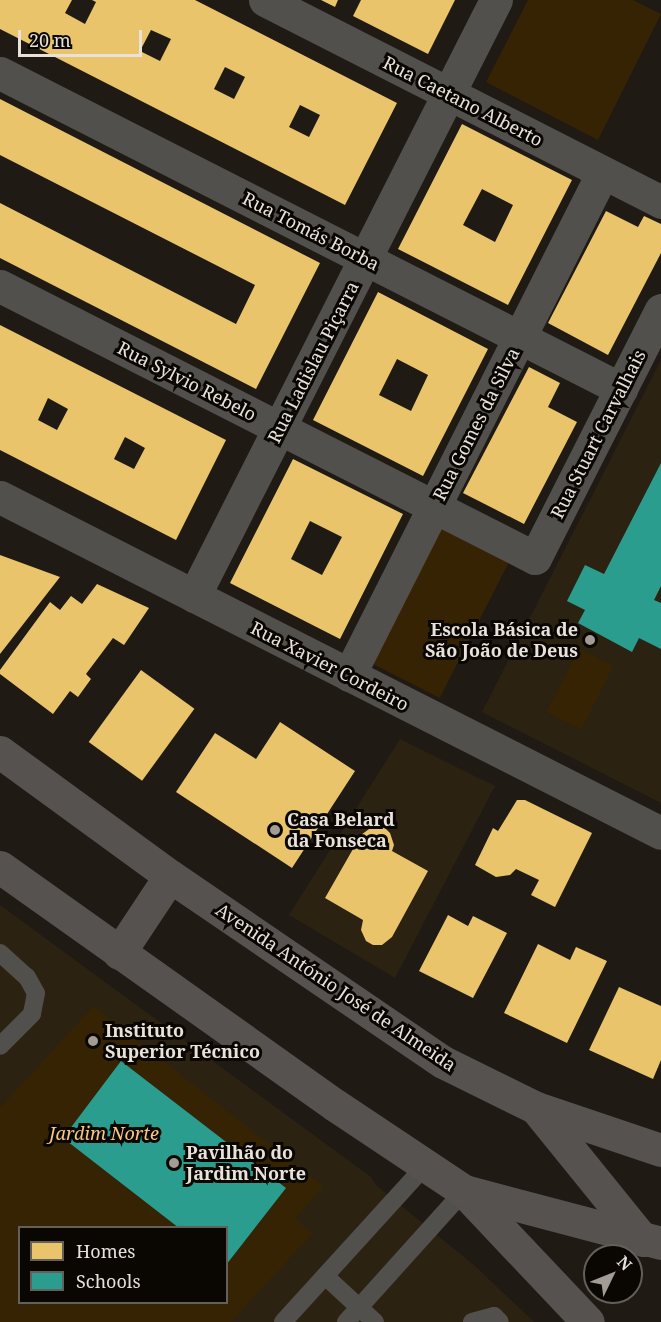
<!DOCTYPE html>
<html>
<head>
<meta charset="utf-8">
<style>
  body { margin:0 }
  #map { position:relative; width:661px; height:1322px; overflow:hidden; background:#1f1a14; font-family:"Noto Serif",serif }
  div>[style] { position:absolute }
  .built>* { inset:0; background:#2c2211 }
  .green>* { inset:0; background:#352303; transform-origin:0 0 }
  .homes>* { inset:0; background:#e9c46a; transform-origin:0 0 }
  .schools>* { inset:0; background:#2a9d8f }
  .lane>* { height:18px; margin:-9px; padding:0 9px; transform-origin:9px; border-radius:9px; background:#52504c }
  .street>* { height:33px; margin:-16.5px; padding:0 16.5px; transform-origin:16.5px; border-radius:16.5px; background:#52504c }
  .secondary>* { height:33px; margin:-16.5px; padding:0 16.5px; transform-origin:16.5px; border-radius:16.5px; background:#55524f }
  .dots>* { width:16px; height:16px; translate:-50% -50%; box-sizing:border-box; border:3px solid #0a0703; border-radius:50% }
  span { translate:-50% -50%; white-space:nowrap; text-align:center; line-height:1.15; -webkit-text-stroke:6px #0a0703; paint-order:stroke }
  .street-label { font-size:18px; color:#e8e2db }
  .poi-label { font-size:18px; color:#e8e2db; font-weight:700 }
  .right { translate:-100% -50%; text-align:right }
  .left { translate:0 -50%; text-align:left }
  .park-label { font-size:18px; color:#f7c882; font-style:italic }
  .legend { position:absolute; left:18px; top:1226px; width:210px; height:78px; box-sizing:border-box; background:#0a0703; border:2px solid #635f59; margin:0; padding:8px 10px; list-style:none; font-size:18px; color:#e8e2db }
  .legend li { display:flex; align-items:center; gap:12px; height:30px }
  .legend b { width:30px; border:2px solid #635f59 }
  .north { position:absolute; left:583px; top:1244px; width:60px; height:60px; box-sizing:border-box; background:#0a0703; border:2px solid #635f59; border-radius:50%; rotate:47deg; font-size:16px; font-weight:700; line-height:24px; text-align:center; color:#e8e2db }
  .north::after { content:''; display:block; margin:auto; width:21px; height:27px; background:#a29c95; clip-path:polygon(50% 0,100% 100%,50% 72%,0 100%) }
  .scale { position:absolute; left:18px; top:30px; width:124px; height:27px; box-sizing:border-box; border:3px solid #e8e2db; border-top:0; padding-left:8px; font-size:18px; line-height:21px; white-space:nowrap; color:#e8e2db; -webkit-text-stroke:4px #0a0703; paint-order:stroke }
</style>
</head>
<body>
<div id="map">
  <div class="built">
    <i style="clip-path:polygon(661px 360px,661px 803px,482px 712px)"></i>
    <i style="clip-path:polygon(400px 739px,495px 786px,395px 978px,289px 915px)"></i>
    <i style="clip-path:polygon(evenodd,0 905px,371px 1177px,377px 1186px,475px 1266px,534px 1322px,0 1322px,0 905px,20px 1228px,226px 1228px,226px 1302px,20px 1302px,20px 1228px)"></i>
  </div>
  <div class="green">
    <i style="clip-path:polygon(528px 0,633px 0,661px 14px,598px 140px,486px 82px)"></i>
    <i style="left:441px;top:528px;width:76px;height:152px;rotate:27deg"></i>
    <i style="left:579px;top:648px;width:39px;height:72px;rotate:27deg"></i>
    <i style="clip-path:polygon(evenodd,93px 1006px,323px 1186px,295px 1219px,313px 1233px,231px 1322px,0 1322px,0 1108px,93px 1006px,20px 1228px,226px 1228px,226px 1302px,20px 1302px,20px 1228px)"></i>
  </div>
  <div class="homes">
    <i style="clip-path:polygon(evenodd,0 0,72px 0,65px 13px,85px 24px,96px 2px,92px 0,195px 0,397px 103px,345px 205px,0 29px,0 0,151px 30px,171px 39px,160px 61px,140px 51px,151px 30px,0 0,225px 67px,245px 77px,234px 99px,214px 89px,225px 67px,0 0,300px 105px,320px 115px,309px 137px,289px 127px,300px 105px)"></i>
    <i style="clip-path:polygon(321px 0,338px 0,335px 7px)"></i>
    <i style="clip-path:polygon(361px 0,455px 0,428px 54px,353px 16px)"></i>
    <i style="clip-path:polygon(0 99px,320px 263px,256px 389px,0 258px,0 203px,236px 324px,255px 285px,0 155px)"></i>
    <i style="clip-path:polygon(evenodd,462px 124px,572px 180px,508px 305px,398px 249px,462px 124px,482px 189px,513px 205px,495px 242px,463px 225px,482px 189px)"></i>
    <i style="clip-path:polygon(606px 211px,638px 227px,644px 216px,661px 224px,661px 253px,608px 355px,548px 323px)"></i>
    <i style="clip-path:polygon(evenodd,378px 292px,488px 349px,423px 476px,313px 420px,378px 292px,397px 359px,428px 375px,411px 411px,379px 395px,397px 359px)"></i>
    <i style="clip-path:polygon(evenodd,0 325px,226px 440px,176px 540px,0 450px,0 325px,48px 398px,68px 409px,57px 430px,38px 420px,48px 398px,0 325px,125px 437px,145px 448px,134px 469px,114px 459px,125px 437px)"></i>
    <i style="clip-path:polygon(529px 367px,560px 383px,548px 407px,577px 422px,524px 524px,463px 493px)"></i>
    <i style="clip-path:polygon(evenodd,293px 459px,403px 514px,340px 639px,230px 583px,293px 459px,310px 521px,342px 537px,322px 575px,291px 559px,310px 521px)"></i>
    <i style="clip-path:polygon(0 555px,60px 577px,0 654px)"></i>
    <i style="clip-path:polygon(97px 584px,149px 608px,124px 645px,113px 638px,86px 674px,91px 679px,78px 697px,70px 691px,53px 714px,0 674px,0 670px,50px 602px,60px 610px,71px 596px,82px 604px)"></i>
    <i style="left:141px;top:670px;width:66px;height:89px;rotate:36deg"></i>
    <i style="clip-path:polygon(280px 722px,355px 771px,292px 868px,176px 792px,215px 733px,256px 759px)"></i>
    <i style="clip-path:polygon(517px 800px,525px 800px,592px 833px,555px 907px,531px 895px,539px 880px,516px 869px,510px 875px,496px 877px,475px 865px,493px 828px,498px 831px)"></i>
    <i style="clip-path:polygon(373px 826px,385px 828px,390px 833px,394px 845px,392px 851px,428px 871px,392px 937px,382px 945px,373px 945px,366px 941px,361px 930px,363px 920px,325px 898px,361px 835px)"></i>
    <i style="clip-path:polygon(448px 915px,468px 926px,473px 916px,507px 933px,473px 998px,419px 971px)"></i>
    <i style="clip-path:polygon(538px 944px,570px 960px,576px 947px,607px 961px,567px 1043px,504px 1013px)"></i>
    <i style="clip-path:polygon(619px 987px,661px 1006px,661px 1060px,653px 1079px,589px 1050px)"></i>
  </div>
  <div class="schools">
    <i style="clip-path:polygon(661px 463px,661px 586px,654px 600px,661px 603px,661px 649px,639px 638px,632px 652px,578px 623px,585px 610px,567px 601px,585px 565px,604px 574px)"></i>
    <i style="clip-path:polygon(121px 1061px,286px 1188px,226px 1265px,226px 1228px,179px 1228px,63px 1138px)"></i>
  </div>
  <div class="lane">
    <i style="left:0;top:953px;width:36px;rotate:42deg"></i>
    <i style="left:27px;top:977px;width:18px;rotate:61deg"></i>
    <i style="left:36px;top:993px;width:21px;rotate:101deg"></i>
    <i style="left:32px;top:1014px;width:45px;rotate:135deg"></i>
    <i style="left:325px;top:1276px;width:68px;rotate:42.6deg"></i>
    <i style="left:283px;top:1322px;width:211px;rotate:-47.7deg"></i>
    <i style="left:346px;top:1322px;width:176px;rotate:-48deg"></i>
    <i style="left:472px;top:1322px;width:23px;rotate:-15deg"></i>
    <i style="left:494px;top:1316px;width:8px;rotate:45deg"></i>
  </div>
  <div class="street">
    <i style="left:265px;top:0;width:445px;rotate:27deg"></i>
    <i style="left:0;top:73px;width:697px;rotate:26.97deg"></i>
    <i style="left:0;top:286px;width:600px;rotate:26.95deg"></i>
    <i style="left:535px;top:558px;width:278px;rotate:-63.1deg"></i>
    <i style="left:0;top:497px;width:741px;rotate:26.95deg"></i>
    <i style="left:194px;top:596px;width:668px;rotate:-63.13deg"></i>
    <i style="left:349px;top:675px;width:563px;rotate:-63.21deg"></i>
  </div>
  <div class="secondary">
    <i style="left:0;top:752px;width:210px;rotate:36.1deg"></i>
    <i style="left:170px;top:876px;width:330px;rotate:34.3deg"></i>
    <i style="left:443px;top:1062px;width:104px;rotate:26.3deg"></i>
    <i style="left:536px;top:1108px;width:132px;rotate:18.6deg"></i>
    <i style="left:0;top:867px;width:411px;rotate:35.4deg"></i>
    <i style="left:335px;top:1105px;width:155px;rotate:33.7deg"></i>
    <i style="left:464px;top:1191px;width:180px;rotate:46.6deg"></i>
    <i style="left:119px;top:953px;width:92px;rotate:-56.5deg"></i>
    <i style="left:536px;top:1108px;width:170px;rotate:51deg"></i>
    <i style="left:464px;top:1191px;width:204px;rotate:14.8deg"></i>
  </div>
  <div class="dots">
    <i style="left:590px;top:640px;background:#a29c95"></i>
    <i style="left:275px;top:830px;background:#a29c95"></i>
    <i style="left:93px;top:1041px;background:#a29c95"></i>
    <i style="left:174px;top:1163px;background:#a29c95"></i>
  </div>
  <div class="street-label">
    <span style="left:463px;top:101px;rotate:27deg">Rua Caetano Alberto</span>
    <span style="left:311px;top:231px;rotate:27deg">Rua Tomás Borba</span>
    <span style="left:313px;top:362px;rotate:-63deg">Rua Ladislau Piçarra</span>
    <span style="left:187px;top:381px;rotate:27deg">Rua Sylvio Rebelo</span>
    <span style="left:476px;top:424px;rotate:-63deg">Rua Gomes da Silva</span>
    <span style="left:598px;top:434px;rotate:-63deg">Rua Stuart Carvalhais</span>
    <span style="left:330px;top:666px;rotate:27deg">Rua Xavier Cordeiro</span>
    <span style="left:336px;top:987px;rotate:34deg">Avenida António José de Almeida</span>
  </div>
  <div class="poi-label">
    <span class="right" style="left:578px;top:640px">Escola Básica de<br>São João de Deus</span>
    <span class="left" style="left:287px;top:830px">Casa Belard<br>da Fonseca</span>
    <span class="left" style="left:105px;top:1041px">Instituto<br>Superior Técnico</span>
    <span class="left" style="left:186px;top:1163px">Pavilhão do<br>Jardim Norte</span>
  </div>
  <div class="park-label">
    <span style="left:104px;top:1133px">Jardim Norte</span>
  </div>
  <ul class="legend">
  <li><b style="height:16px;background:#e9c46a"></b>Homes</li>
  <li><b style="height:16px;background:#2a9d8f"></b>Schools</li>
  </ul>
  <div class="north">N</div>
  <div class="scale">20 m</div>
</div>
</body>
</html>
